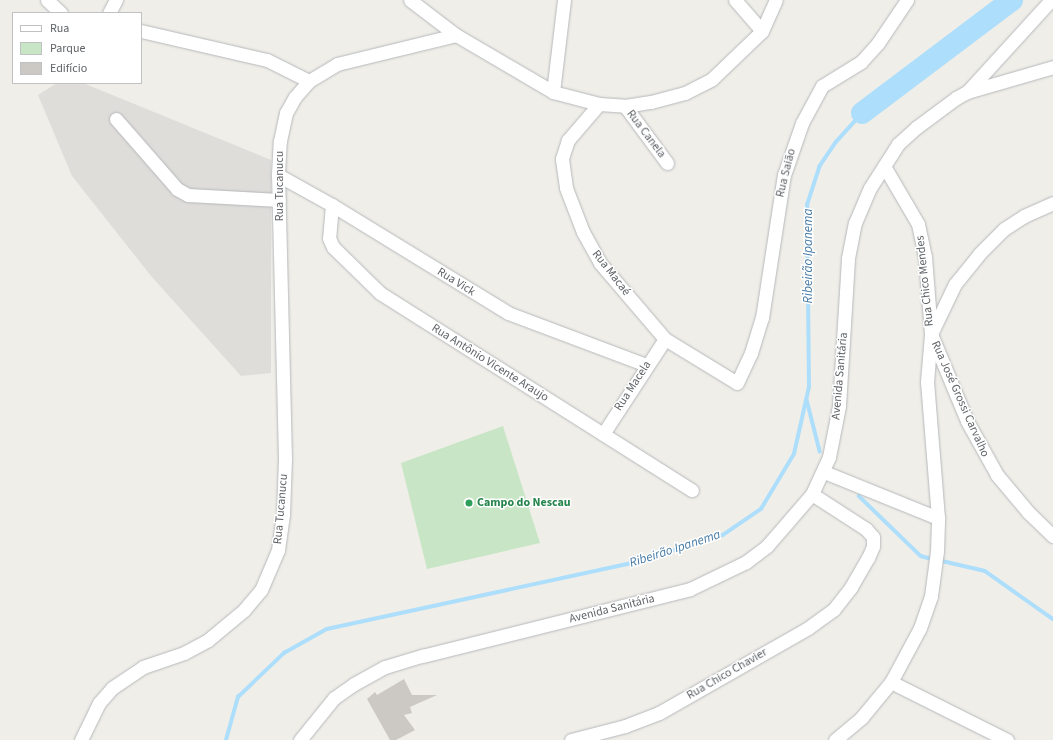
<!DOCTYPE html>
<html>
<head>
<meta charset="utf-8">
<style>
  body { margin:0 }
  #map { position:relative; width:1053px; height:740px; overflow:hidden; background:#f0eee8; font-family:"Source Sans 3",sans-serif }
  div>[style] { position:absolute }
  .industrial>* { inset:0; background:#dfddda }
  .green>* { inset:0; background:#c8e6c6 }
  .stream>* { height:3.5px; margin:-1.75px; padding:0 1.75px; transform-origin:1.75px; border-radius:1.75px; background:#addefb }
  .river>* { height:22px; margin:-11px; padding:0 11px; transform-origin:11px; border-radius:11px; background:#addefb }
  .building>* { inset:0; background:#ccc9c4 }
  .roads { filter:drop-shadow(0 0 1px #b5b8bb) drop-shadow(0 0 1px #b5b8bb) }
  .minor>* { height:13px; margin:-6.5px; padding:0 6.5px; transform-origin:6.5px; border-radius:6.5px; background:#fff }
  .dots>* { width:11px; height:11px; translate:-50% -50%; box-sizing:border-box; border:2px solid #fff; border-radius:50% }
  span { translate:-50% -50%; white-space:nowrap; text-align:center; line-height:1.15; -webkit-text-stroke:3px #fff; paint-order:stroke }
  .street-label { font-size:12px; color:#5f6367 }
  .leisure-label { font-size:12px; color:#27864d; font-weight:700 }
  .left { translate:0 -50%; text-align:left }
  .water-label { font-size:13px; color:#467aa5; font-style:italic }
  .legend { position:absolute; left:12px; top:12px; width:130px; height:72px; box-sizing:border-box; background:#fff; border:1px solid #bfc1c2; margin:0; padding:5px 7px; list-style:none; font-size:12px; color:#5f6367 }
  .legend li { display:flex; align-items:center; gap:8px; height:20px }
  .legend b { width:20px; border:1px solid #bfc1c2 }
</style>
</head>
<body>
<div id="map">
  <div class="industrial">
    <i style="clip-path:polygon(57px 83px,83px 83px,271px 160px,271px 373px,241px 376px,151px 276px,72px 176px,38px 95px)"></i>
  </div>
  <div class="green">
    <i style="clip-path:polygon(503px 426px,540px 543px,427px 569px,401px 463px)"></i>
  </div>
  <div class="stream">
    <i style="left:807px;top:400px;width:53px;rotate:75.7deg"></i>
    <i style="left:859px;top:496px;width:86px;rotate:44.1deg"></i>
    <i style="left:921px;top:556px;width:11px;rotate:15deg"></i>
    <i style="left:938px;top:560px;width:48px;rotate:13.2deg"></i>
    <i style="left:985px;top:571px;width:83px;rotate:35.2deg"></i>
    <i style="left:226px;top:740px;width:45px;rotate:-74.4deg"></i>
    <i style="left:238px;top:697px;width:64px;rotate:-43.7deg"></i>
    <i style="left:284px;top:653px;width:49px;rotate:-29.2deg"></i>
    <i style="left:327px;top:629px;width:308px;rotate:-12.2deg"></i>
    <i style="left:628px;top:564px;width:99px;rotate:-17deg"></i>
    <i style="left:723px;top:535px;width:46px;rotate:-34.4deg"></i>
    <i style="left:761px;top:509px;width:64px;rotate:-59deg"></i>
    <i style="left:794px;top:454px;width:69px;rotate:-77.4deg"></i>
    <i style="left:809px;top:387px;width:182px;rotate:-90.6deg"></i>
    <i style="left:807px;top:205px;width:40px;rotate:-72deg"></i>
    <i style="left:819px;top:167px;width:30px;rotate:-56deg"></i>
    <i style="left:836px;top:142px;width:39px;rotate:-48deg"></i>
  </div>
  <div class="river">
    <i style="left:862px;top:113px;width:188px;rotate:-37deg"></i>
  </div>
  <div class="building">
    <i style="clip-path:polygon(404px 679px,412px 695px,437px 695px,410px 707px,412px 713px,404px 715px,415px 730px,396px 740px,390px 740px,367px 699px,375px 692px,377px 695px)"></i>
  </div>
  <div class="roads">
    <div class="minor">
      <i style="left:47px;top:0;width:19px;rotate:43deg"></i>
      <i style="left:410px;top:0;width:58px;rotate:37.3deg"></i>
      <i style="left:735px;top:0;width:41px;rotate:48.9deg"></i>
      <i style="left:109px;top:13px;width:15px;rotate:-62deg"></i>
      <i style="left:141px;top:31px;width:129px;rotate:13deg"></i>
      <i style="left:267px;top:60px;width:47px;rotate:26.6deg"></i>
      <i style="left:553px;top:92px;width:93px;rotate:-83.2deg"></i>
      <i style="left:967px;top:92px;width:125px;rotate:-47.6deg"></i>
      <i style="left:599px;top:104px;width:48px;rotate:130.7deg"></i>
      <i style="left:568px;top:140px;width:20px;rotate:108deg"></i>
      <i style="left:562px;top:159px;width:29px;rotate:82deg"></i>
      <i style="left:566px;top:188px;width:47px;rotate:68.9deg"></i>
      <i style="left:583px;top:232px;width:35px;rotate:61deg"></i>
      <i style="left:600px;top:263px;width:100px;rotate:49.5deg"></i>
      <i style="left:665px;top:339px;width:84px;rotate:31.4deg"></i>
      <i style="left:737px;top:383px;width:33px;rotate:-65deg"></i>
      <i style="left:751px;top:353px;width:37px;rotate:-73deg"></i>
      <i style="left:762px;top:318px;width:145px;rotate:-81.3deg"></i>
      <i style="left:784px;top:175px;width:55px;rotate:-70.9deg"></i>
      <i style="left:802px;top:123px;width:42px;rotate:-61.6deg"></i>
      <i style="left:822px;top:86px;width:46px;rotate:-31.6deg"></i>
      <i style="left:861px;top:62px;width:25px;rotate:-48deg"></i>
      <i style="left:878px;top:43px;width:52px;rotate:-56deg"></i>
      <i style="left:625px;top:106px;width:71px;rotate:53.6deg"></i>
      <i style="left:116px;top:119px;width:93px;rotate:48.9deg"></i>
      <i style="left:177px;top:189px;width:13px;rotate:29deg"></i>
      <i style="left:188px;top:195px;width:91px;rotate:3.1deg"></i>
      <i style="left:884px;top:166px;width:67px;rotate:59.6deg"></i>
      <i style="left:918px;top:224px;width:34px;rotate:78deg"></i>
      <i style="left:925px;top:257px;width:77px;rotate:85.5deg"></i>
      <i style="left:931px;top:334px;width:94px;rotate:67.5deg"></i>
      <i style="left:967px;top:421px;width:62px;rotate:60.9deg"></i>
      <i style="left:997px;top:475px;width:48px;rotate:50deg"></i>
      <i style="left:1028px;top:512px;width:35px;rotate:44deg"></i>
      <i style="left:278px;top:175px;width:62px;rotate:29.1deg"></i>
      <i style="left:332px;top:205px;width:206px;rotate:31.5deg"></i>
      <i style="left:508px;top:313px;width:147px;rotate:20.6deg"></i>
      <i style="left:332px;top:205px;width:33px;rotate:95deg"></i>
      <i style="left:329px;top:238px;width:10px;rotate:66deg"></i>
      <i style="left:333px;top:247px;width:66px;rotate:44.4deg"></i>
      <i style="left:380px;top:293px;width:369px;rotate:32.3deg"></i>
      <i style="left:603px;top:434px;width:113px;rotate:-56.9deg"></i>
      <i style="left:824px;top:472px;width:123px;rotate:22deg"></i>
      <i style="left:891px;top:682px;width:130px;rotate:26.6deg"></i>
      <i style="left:81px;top:740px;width:41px;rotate:-64.1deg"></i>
      <i style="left:99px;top:703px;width:20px;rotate:-49deg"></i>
      <i style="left:112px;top:688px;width:37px;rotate:-34deg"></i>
      <i style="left:143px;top:667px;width:43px;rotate:-18.9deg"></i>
      <i style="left:184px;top:653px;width:27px;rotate:-28deg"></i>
      <i style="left:208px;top:640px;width:47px;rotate:-39.8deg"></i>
      <i style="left:244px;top:610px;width:26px;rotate:-50deg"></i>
      <i style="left:261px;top:590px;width:43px;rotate:-67deg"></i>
      <i style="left:278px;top:550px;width:35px;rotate:-82deg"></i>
      <i style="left:283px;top:515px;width:56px;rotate:-88deg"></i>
      <i style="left:285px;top:459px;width:284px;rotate:-91.4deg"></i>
      <i style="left:278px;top:175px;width:34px;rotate:-87deg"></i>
      <i style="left:280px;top:141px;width:29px;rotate:-78deg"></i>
      <i style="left:286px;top:113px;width:18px;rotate:-61deg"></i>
      <i style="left:295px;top:97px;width:21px;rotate:-49deg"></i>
      <i style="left:309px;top:81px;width:33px;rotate:-31deg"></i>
      <i style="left:337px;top:64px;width:122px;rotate:-13.7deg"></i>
      <i style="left:456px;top:35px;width:113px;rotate:30.4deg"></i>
      <i style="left:553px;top:92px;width:48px;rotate:14.6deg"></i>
      <i style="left:599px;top:104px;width:26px;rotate:4deg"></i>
      <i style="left:625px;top:106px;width:26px;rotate:-9deg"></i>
      <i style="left:651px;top:102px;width:35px;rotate:-15deg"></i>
      <i style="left:685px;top:93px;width:30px;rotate:-27deg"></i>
      <i style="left:712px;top:79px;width:69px;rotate:-43.8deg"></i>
      <i style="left:762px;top:31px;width:34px;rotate:-66deg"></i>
      <i style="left:300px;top:740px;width:54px;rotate:-51deg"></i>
      <i style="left:334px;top:698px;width:24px;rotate:-35deg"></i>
      <i style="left:354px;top:684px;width:35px;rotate:-29deg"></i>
      <i style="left:385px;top:667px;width:39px;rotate:-17deg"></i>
      <i style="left:422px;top:656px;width:276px;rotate:-14deg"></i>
      <i style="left:690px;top:589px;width:62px;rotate:-25.7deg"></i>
      <i style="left:746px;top:562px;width:26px;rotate:-37deg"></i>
      <i style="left:767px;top:546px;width:69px;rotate:-49.1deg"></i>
      <i style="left:812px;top:494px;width:41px;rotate:-65.3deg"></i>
      <i style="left:829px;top:457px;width:52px;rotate:-78.9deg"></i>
      <i style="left:839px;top:406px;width:148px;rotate:-86.5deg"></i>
      <i style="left:848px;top:258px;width:36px;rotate:-79deg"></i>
      <i style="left:855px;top:223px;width:38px;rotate:-67deg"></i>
      <i style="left:870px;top:188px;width:52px;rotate:-57.5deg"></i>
      <i style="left:898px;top:144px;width:25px;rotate:-42deg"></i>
      <i style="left:917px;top:127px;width:49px;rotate:-36.6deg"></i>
      <i style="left:956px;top:98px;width:13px;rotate:-29deg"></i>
      <i style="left:967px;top:92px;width:90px;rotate:-16.2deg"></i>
      <i style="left:571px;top:740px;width:56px;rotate:-14.5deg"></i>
      <i style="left:625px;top:726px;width:36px;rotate:-21deg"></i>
      <i style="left:659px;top:713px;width:172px;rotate:-29.7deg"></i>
      <i style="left:808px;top:628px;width:32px;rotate:-36deg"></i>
      <i style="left:834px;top:609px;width:28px;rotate:-52deg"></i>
      <i style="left:851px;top:587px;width:34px;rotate:-60deg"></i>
      <i style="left:868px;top:558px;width:13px;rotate:-67deg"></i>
      <i style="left:873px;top:546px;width:9px;rotate:-90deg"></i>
      <i style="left:873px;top:537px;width:11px;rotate:-131deg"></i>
      <i style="left:866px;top:529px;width:64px;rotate:-147.1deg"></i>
      <i style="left:835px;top:740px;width:35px;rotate:-40deg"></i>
      <i style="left:862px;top:717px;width:45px;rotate:-50.4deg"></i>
      <i style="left:891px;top:682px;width:61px;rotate:-61.8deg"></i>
      <i style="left:920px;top:628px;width:34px;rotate:-71deg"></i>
      <i style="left:931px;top:596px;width:45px;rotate:-82.4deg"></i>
      <i style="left:937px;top:551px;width:33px;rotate:-88deg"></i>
      <i style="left:938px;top:518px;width:136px;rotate:-94.6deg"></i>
      <i style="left:927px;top:382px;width:48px;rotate:-85.2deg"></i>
      <i style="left:931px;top:334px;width:55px;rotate:-64.4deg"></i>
      <i style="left:955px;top:284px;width:38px;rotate:-51deg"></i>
      <i style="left:979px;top:254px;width:35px;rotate:-45deg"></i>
      <i style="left:1004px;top:229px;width:24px;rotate:-33deg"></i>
      <i style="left:1024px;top:216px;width:32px;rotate:-24deg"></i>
    </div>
  </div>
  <div class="dots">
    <i style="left:469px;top:503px;background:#2e9e5b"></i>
  </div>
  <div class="street-label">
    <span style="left:646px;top:134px;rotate:53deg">Rua Canela</span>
    <span style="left:786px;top:173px;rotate:-76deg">Rua Saião</span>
    <span style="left:280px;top:186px;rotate:-90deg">Rua Tucanucu</span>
    <span style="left:611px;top:273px;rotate:52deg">Rua Macaé</span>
    <span style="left:925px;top:281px;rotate:-96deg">Rua Chico Mendes</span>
    <span style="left:456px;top:282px;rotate:32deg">Rua Vick</span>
    <span style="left:490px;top:363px;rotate:32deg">Rua Antônio Vicente Araujo</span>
    <span style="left:840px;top:376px;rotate:-85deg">Avenida Sanitária</span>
    <span style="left:633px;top:386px;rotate:-57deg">Rua Macela</span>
    <span style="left:960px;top:399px;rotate:66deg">Rua José Grossi Carvalho</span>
    <span style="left:281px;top:509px;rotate:-85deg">Rua Tucanucu</span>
    <span style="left:612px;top:609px;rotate:-14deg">Avenida Sanitária</span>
    <span style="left:727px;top:674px;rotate:-30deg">Rua Chico Chavier</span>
  </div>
  <div class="leisure-label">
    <span class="left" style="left:477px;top:503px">Campo do Nescau</span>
  </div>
  <div class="water-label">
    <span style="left:808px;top:256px;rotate:-90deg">Ribeirão Ipanema</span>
    <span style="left:675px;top:549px;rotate:-18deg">Ribeirão Ipanema</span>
  </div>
  <ul class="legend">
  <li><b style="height:5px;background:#fff"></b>Rua</li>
  <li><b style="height:11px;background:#c8e6c6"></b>Parque</li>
  <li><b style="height:11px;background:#ccc9c4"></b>Edifício</li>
  </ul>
</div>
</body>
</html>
